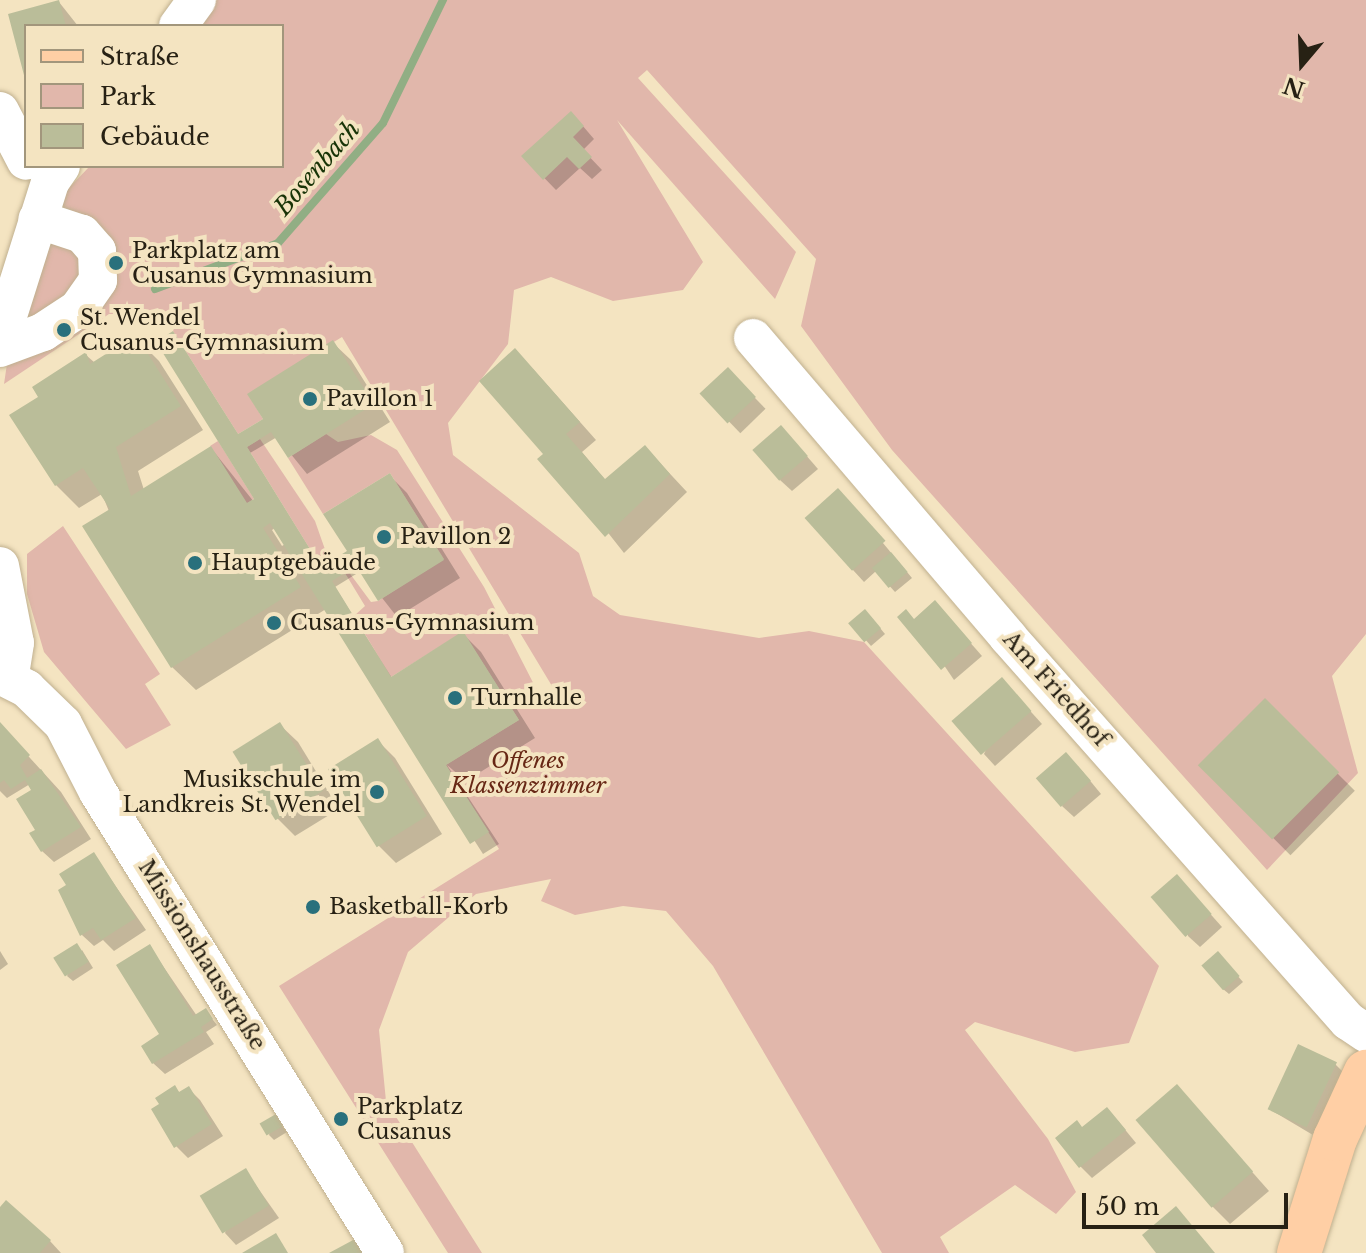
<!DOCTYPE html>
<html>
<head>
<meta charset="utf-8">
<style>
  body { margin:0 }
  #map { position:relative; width:1366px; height:1253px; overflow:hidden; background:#f4e4c1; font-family:"Libre Baskerville",serif }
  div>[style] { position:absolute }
  .green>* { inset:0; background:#e1b7ab; transform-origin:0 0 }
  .shadow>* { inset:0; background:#0003; transform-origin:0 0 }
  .stream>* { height:8px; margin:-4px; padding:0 4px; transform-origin:4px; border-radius:4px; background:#91ae84 }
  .building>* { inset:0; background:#babd99; transform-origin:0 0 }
  .roads { filter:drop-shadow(0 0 2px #c0b08f) drop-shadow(0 0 2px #c0b08f) }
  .minor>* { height:38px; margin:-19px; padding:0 19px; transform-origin:19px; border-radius:19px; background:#fff }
  .major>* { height:44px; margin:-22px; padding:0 22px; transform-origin:22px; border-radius:22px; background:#ffcfa5 }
  .dots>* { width:22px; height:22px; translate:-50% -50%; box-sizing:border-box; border:4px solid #f4e4c1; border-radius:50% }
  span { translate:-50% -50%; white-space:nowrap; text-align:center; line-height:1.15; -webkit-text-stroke:8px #f4e4c1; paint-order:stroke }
  .poi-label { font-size:22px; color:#272114 }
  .left { translate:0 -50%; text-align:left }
  .right { translate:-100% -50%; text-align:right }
  .street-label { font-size:22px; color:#272114 }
  .park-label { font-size:22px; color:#672715; font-style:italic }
  .water-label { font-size:24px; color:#183407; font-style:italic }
  .legend { position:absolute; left:24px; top:24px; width:260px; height:144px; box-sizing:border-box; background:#f4e4c1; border:2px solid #a2967c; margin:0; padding:10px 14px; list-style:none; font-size:24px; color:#272114 }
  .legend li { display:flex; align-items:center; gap:16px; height:40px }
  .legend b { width:40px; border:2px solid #a2967c }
  .north { position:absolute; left:1262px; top:24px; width:80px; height:80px; -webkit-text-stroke:6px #f4e4c1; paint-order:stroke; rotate:199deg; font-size:22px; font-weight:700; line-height:32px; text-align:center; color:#272114 }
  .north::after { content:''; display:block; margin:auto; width:28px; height:36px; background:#272114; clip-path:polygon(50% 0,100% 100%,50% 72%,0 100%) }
  .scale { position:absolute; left:1082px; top:1193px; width:206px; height:36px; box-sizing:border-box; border:4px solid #272114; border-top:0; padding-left:10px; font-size:24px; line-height:28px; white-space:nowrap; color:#272114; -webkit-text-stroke:6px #f4e4c1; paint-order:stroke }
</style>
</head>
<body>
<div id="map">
  <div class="green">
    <i style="clip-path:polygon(217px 0,1366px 0,1366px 634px,1332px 676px,1358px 773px,1267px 870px,892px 450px,801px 326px,816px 259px,647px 70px,638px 78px,796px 252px,775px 299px,617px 120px,703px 262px,683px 290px,613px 301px,551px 277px,514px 290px,508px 344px,448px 423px,453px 455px,579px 553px,593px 596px,620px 615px,759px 638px,809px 631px,864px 642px,1159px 966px,1129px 1043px,1075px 1052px,975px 1022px,965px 1030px,1048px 1139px,1076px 1192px,1056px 1214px,1015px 1185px,940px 1237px,949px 1253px,882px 1253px,713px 966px,666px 911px,623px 906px,575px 915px,541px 901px,551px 879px,476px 894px,408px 952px,379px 1030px,386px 1101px,482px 1253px,448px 1253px,279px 986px,499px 849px,446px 765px,519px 720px,463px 632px,391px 677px,354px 616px,365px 606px,345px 573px,348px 571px,371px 602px,378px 601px,444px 559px,390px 473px,323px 514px,288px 458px,326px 434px,338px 442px,371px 435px,397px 450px,484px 587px,544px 704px,558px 696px,342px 337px,248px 394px,263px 419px,238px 434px,173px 331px,180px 314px,109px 314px,4px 384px,12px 330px,65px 192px,90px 166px,282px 166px,282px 26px,198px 26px)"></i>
    <i style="clip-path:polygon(260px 439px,315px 521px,328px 558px,321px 567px,247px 447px)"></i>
    <i style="left:218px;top:441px;width:68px;height:9px;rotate:58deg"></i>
    <i style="clip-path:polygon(63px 526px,160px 674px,145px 684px,171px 725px,126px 749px,44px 652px,27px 594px,27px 554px)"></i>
  </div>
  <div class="shadow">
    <i style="clip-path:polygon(59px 2px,78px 26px,26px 26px,26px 74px,10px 16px)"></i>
    <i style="clip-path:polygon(582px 125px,594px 139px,583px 150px,602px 170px,592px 179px,580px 168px,556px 190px,524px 157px)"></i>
    <i style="clip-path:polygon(evenodd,173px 333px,239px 436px,266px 419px,333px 343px,351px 360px,390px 422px,307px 474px,277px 437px,250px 453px,322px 569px,346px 554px,390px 476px,407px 493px,460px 578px,397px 617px,361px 571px,335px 587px,392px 678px,463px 634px,481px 652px,535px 738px,466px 781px,447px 765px,499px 844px,483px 854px,326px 609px,196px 690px,172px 667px,102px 494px,79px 508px,56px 485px,41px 397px,86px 355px,95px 363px,135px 337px,159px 361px,203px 430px,138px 471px,144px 490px,211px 448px,254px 502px,257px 499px,173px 333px,275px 528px,285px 544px,282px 546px,272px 530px,275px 528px)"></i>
    <i style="clip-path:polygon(533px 369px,596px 440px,582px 452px,606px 481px,645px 447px,687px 492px,624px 553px,546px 454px)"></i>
    <i style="left:728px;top:370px;width:54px;height:35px;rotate:46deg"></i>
    <i style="clip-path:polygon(792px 439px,818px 469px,792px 491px,780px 480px)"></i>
    <i style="clip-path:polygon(849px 502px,912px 578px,895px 592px,876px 571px,864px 582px,853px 570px)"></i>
    <i style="clip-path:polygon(946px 615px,982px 656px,954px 680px,914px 621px)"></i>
    <i style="clip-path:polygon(870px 616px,885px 634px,871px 646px,851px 623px)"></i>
    <i style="clip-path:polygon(1013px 692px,1042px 724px,995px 766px,984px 754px)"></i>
    <i style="left:1265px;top:701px;width:127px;height:91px;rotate:45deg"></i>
    <i style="clip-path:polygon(0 725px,61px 792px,91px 839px,54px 862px,42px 851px,30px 784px,7px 798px,0 791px)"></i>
    <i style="clip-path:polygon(280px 725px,298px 742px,339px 809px,295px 836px,278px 819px)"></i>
    <i style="clip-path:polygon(378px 741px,395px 758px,442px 834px,396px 863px,378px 845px)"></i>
    <i style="clip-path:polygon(1078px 766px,1101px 794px,1074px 817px,1062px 806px)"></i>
    <i style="clip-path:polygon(94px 855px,146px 930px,114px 951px,103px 940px,94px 946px,82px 935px)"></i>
    <i style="clip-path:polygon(1188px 889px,1222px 927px,1200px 947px,1188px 936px)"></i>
    <i style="clip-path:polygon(150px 947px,197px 1016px,206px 1011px,217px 1025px,206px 1032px,214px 1044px,165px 1074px,153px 1063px,162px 1035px)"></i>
    <i style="clip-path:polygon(82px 950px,93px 968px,73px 981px,67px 976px)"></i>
    <i style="clip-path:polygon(0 951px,8px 964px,0 970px)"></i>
    <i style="clip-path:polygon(1223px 959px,1243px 982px,1229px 994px,1223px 989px)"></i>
    <i style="clip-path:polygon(1335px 1064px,1347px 1076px,1318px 1138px,1269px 1109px)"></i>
    <i style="clip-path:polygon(1177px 1087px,1269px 1191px,1230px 1224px,1212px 1206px)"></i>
    <i style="clip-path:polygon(175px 1088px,180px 1093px,188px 1088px,200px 1100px,223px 1136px,188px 1158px,176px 1146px)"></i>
    <i style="clip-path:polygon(275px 1117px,287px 1132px,274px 1140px,269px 1135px)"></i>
    <i style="clip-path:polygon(1118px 1121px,1136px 1143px,1092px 1178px,1080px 1166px,1083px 1129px)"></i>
    <i style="clip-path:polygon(246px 1171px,279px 1218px,236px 1245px,225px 1233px)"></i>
    <i style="clip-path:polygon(0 1210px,50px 1241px,61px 1253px,0 1253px)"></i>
  </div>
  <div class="stream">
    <i style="left:155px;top:289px;width:131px;rotate:-20.5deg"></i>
    <i style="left:278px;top:243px;width:159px;rotate:-48.8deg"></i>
    <i style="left:383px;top:123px;width:137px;rotate:-64deg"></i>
  </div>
  <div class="building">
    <i style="clip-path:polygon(59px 0,66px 26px,26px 26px,25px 79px,8px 14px)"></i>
    <i style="clip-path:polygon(571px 111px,584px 126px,573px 137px,592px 157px,579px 169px,567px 157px,543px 180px,521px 156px)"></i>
    <i style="clip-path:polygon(173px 331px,238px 434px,263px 419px,247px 394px,333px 340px,374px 404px,288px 458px,271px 432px,247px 447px,321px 567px,347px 551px,323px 514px,390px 473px,444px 560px,378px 601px,356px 566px,332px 581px,391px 677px,463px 631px,519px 720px,446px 765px,489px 832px,470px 844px,270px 523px,263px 528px,301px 587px,171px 668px,82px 526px,110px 509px,83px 468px,55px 486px,9px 415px,38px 397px,32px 387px,86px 352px,90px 364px,136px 335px,181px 406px,116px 447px,131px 496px,211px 446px,247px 503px,254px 499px,156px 342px)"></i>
    <i style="clip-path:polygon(515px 348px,580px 422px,566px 434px,605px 479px,645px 445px,670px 474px,605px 537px,537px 459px,543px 454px,479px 381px)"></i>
    <i style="left:728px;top:367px;width:41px;height:39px;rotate:47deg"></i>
    <i style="left:781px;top:425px;width:41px;height:38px;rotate:49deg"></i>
    <i style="left:838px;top:488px;width:71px;height:45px;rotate:48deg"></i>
    <i style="left:891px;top:552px;width:26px;height:25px;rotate:50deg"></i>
    <i style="clip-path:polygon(935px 600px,972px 643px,941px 670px,897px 617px,906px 609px,914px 619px)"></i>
    <i style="left:865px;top:609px;width:25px;height:22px;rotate:50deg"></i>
    <i style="left:1002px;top:677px;width:45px;height:67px;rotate:49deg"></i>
    <i style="left:1265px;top:698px;width:105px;height:95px;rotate:45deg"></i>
    <i style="clip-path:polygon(0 722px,30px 755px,20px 765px,27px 778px,41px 769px,81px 827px,41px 852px,29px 833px,35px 830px,16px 799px,31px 790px,25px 780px,11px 789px,4px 780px,0 783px)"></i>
    <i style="left:280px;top:722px;width:81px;height:56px;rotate:58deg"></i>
    <i style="left:378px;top:738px;width:92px;height:59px;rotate:58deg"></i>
    <i style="left:1066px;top:752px;width:38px;height:40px;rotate:49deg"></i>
    <i style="clip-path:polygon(94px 852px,136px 918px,101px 940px,93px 928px,80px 936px,58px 890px,66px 885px,59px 874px)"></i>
    <i style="left:1177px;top:874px;width:53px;height:35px;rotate:49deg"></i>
    <i style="left:77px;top:943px;width:22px;height:28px;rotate:58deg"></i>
    <i style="clip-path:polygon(150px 944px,193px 1016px,206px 1008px,213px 1019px,201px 1027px,204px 1032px,152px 1064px,141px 1046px,159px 1034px,116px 965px)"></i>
    <i style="left:1218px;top:951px;width:33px;height:22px;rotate:49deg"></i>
    <i style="left:1298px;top:1044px;width:43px;height:72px;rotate:25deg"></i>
    <i style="left:1177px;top:1084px;width:116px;height:55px;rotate:49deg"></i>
    <i style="clip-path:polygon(175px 1085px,179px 1092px,189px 1086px,212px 1124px,174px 1148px,151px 1109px,159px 1104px,155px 1098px)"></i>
    <i style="clip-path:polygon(1107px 1107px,1126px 1130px,1079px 1168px,1055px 1138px,1077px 1120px,1082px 1127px)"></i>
    <i style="left:276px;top:1114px;width:14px;height:19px;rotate:60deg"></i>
    <i style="left:246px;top:1168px;width:44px;height:54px;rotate:59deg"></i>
    <i style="clip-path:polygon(6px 1200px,51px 1240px,40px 1253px,0 1253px,0 1207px)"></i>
    <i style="clip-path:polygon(1176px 1206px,1215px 1253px,1156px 1253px,1142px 1235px)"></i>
    <i style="clip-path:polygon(276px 1233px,288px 1253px,242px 1253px)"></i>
    <i style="clip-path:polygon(355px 1239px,363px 1253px,329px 1253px)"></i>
  </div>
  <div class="roads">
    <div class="minor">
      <i style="left:178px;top:26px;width:32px;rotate:-54deg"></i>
      <i style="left:0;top:111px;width:56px;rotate:62.5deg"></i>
      <i style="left:753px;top:338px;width:393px;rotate:49.5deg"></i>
      <i style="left:1008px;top:637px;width:513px;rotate:48.48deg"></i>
      <i style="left:1348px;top:1021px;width:22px;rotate:34deg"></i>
      <i style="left:0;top:341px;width:167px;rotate:-72.5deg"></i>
      <i style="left:50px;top:182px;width:19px;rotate:-55deg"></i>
      <i style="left:0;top:348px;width:46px;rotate:-20.4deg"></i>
      <i style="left:43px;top:332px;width:42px;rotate:-33.3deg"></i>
      <i style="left:78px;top:309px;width:35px;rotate:-55deg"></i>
      <i style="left:98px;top:280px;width:29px;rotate:-92deg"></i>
      <i style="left:97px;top:251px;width:23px;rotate:-131deg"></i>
      <i style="left:82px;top:234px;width:47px;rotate:-161.6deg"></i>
      <i style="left:0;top:566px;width:78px;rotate:79deg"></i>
      <i style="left:15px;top:643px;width:36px;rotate:99deg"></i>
      <i style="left:0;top:675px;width:30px;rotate:27deg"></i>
      <i style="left:27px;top:689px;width:50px;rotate:44.2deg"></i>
      <i style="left:63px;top:724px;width:76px;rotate:62.8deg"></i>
      <i style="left:98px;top:792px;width:543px;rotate:58.1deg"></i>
    </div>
    <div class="major">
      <i style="left:1299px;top:1253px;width:120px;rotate:-72.5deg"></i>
      <i style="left:1335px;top:1139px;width:74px;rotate:-65.2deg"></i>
    </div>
  </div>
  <div class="dots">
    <i style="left:116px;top:263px;background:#29707c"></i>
    <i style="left:64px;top:330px;background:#29707c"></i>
    <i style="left:310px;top:399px;background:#29707c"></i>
    <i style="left:384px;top:537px;background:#29707c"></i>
    <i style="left:195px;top:563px;background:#29707c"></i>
    <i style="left:274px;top:623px;background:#29707c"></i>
    <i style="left:455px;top:698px;background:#29707c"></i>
    <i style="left:377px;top:792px;background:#29707c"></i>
    <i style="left:313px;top:907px;background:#29707c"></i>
    <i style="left:341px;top:1119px;background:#29707c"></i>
  </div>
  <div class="poi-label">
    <span class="left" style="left:132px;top:263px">Parkplatz am<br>Cusanus Gymnasium</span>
    <span class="left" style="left:80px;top:330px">St. Wendel<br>Cusanus-Gymnasium</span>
    <span class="left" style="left:326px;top:399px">Pavillon 1</span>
    <span class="left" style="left:400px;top:537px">Pavillon 2</span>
    <span class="left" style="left:211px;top:563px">Hauptgebäude</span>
    <span class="left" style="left:290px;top:623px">Cusanus-Gymnasium</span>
    <span class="left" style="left:471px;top:698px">Turnhalle</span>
    <span class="right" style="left:361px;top:792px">Musikschule im<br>Landkreis St. Wendel</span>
    <span class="left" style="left:329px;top:907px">Basketball-Korb</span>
    <span class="left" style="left:357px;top:1119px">Parkplatz<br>Cusanus</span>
  </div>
  <div class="street-label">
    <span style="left:1056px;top:689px;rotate:48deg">Am Friedhof</span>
    <span style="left:202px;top:955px;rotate:58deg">Missionshausstraße</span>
  </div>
  <div class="park-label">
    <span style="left:528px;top:773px">Offenes<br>Klassenzimmer</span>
  </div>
  <div class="water-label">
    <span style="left:317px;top:168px;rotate:-49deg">Bosenbach</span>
  </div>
  <ul class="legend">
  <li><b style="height:10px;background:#ffcfa5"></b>Straße</li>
  <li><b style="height:22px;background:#e1b7ab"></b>Park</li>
  <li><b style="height:22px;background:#babd99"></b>Gebäude</li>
  </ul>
  <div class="north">N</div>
  <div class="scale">50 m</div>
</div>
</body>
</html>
